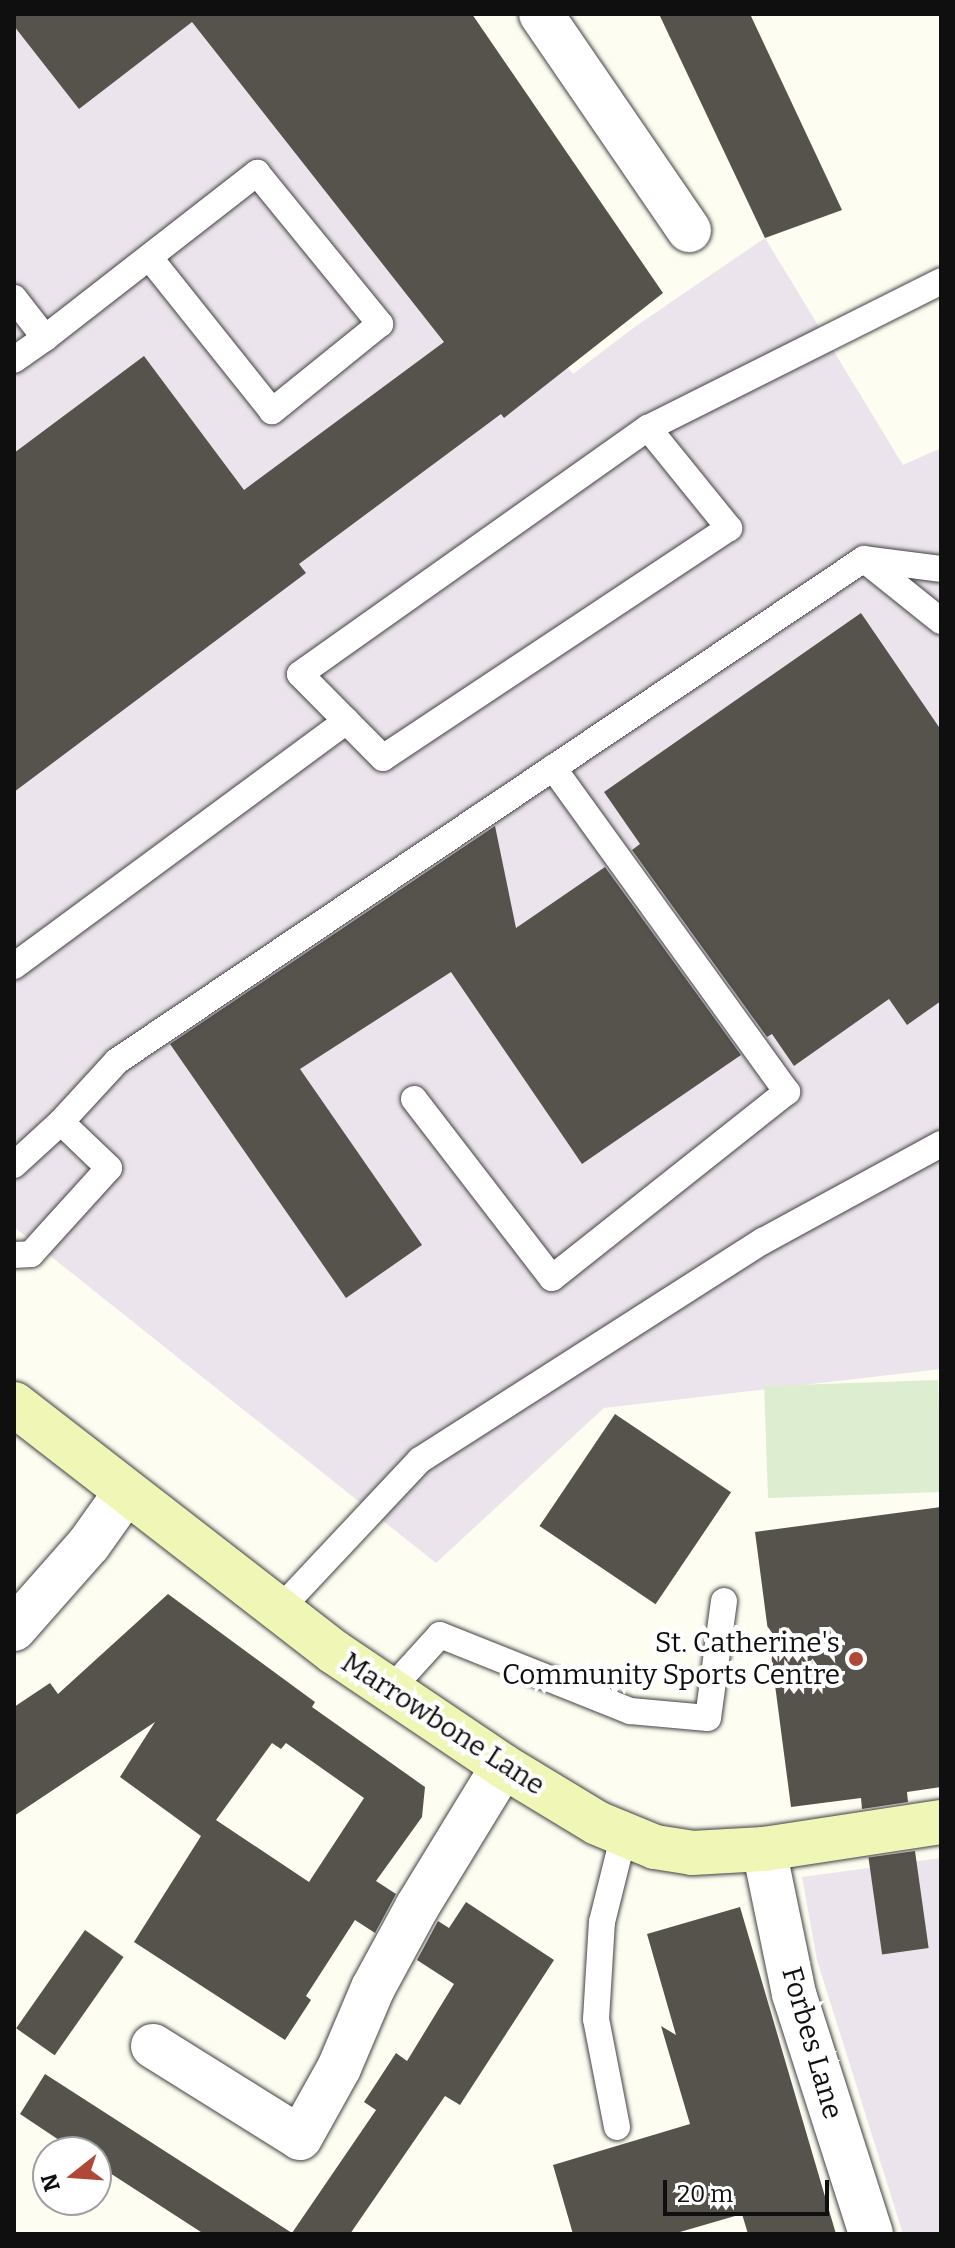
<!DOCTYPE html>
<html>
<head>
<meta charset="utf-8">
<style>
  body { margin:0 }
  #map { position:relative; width:955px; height:2248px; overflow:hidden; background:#fdfdf2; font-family:Bitter,serif }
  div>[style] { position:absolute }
  .industrial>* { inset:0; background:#ece4ec }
  .pitch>* { inset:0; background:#ddedd0; transform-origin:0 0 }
  .building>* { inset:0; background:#56524c; transform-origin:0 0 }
  .roads { filter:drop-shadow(0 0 2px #424242) drop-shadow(0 0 2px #424242) }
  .lane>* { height:26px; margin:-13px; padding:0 13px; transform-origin:13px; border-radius:13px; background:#fff }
  .street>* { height:44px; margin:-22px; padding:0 22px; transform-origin:22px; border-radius:22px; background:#fff }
  .secondary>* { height:44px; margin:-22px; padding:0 22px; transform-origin:22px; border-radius:22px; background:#f0f6b5 }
  .dots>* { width:22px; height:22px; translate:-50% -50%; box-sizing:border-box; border:4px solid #fff; border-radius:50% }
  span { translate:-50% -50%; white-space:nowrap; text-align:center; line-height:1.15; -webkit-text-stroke:8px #fff; paint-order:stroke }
  .poi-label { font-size:28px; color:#0f0f0f }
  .right { translate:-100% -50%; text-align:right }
  .street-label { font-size:28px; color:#0f0f0f }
  .frame { position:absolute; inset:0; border:16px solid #0f0f0f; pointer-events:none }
  .north { position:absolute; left:32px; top:2136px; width:80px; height:80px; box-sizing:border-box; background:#fff; border:2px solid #9f9f9f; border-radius:50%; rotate:253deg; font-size:22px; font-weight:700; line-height:32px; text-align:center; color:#0f0f0f }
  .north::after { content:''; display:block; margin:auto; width:28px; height:36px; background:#af4836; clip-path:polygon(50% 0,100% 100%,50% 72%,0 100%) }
  .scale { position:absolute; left:663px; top:2180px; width:166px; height:36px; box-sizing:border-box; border:4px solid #0f0f0f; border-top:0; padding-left:10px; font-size:24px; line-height:28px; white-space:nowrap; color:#0f0f0f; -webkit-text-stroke:6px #fff; paint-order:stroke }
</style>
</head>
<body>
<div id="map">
  <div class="industrial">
    <i style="clip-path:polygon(14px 14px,289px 14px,573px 374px,636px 326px,765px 238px,903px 465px,941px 448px,941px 1369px,604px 1408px,436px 1563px,14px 1227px)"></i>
    <i style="clip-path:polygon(941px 1858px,941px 2234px,903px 2234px,817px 1960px,802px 1877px)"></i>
  </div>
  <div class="pitch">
    <i style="left:938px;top:1380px;width:112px;height:174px;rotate:88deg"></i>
  </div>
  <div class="building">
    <i style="clip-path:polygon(14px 14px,472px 14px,663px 293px,504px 418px,501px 414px,299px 564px,306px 573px,14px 792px,14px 453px,144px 356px,244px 490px,444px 342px,192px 22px,79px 109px,14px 26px)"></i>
    <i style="clip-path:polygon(659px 14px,750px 14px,842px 210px,765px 238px)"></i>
    <i style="clip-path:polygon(861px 613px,941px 730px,941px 1001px,907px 1025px,889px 999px,794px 1066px,772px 1034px,767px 1037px,632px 850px,640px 844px,604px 792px)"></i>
    <i style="clip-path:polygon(495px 826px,516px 928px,605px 867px,741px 1055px,582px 1164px,451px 972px,300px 1069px,422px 1245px,346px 1298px,170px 1044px)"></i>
    <i style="left:615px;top:1414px;width:140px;height:135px;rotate:34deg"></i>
    <i style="clip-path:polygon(941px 1507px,941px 1787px,907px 1792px,908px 1802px,862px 1809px,861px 1798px,791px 1807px,755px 1532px)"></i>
    <i style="clip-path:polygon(evenodd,168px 1594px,315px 1702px,312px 1707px,425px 1787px,422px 1817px,376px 1881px,396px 1894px,375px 1933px,355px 1920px,306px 1996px,311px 2000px,285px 2040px,134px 1942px,201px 1836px,120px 1777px,155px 1722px,14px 1816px,14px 1707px,50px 1683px,58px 1694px,168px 1594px,272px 1743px,281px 1749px,286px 1743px,364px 1798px,309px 1882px,216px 1820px,272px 1743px)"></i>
    <i style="left:915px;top:1851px;width:98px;height:47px;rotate:82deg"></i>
    <i style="clip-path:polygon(466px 1902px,554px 1960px,460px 2105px,445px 2096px,350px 2234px,204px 2234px,96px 2164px,96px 2152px,77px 2152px,20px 2114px,45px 2074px,292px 2233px,376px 2110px,364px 2102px,396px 2053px,407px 2061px,454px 1984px,417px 1960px,438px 1921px,449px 1928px)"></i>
    <i style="clip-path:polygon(740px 1907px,836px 2234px,748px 2234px,742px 2214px,673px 2234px,573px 2234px,553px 2165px,690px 2124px,661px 2026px,676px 2035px,647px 1934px)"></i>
    <i style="left:85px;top:1930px;width:47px;height:120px;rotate:35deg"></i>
  </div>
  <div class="roads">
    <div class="lane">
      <i style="left:14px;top:298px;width:51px;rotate:52.2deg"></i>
      <i style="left:45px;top:338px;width:38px;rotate:145deg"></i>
      <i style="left:45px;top:338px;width:269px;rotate:-37.9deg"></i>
      <i style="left:257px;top:173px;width:195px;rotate:50.8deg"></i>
      <i style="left:380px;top:324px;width:139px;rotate:141.1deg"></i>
      <i style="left:272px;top:411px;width:196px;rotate:-128.6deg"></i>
      <i style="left:648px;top:428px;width:129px;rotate:51deg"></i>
      <i style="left:729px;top:528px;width:415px;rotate:146.4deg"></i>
      <i style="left:383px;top:758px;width:118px;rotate:-134.7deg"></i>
      <i style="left:300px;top:674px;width:426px;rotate:-35.3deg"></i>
      <i style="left:648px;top:428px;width:328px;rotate:-26.6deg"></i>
      <i style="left:866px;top:561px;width:96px;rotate:38.7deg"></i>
      <i style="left:14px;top:966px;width:413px;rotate:-36.4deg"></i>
      <i style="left:414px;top:1099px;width:226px;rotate:52.4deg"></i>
      <i style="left:552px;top:1278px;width:300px;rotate:-38.4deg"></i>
      <i style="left:787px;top:1092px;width:400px;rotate:-125.8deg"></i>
      <i style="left:14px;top:1165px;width:64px;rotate:-42.5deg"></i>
      <i style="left:14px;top:1255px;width:17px;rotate:-3deg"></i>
      <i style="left:31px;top:1254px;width:116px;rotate:-47.8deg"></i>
      <i style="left:109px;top:1168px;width:66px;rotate:-136.2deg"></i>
      <i style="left:61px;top:1122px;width:83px;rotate:-47.4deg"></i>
      <i style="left:117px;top:1061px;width:900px;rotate:-33.9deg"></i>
      <i style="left:864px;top:559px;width:78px;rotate:7.4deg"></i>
      <i style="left:279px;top:1610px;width:206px;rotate:-46.8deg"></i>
      <i style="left:420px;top:1460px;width:407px;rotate:-32.6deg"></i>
      <i style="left:763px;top:1241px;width:203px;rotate:-28.6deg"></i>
      <i style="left:390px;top:1690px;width:74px;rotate:-47.7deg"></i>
      <i style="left:440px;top:1635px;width:205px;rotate:21.8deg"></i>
      <i style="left:630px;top:1711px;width:78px;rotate:5.1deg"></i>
      <i style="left:708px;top:1718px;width:118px;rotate:-82.2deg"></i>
      <i style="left:617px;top:2127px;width:110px;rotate:-101deg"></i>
      <i style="left:596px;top:2019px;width:97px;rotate:-86.5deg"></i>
      <i style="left:602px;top:1922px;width:91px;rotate:-76deg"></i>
    </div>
    <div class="street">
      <i style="left:541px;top:14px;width:262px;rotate:55.6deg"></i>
      <i style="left:14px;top:1629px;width:113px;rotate:-48.6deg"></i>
      <i style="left:89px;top:1544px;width:64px;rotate:-54.6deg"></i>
      <i style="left:764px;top:1849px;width:148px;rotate:78.3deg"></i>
      <i style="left:794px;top:1994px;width:252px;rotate:72.2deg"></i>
      <i style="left:153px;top:2046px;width:173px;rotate:32deg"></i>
      <i style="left:300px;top:2138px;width:80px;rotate:-60.9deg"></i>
      <i style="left:339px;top:2068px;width:87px;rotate:-67deg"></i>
      <i style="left:373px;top:1988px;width:92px;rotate:-61.5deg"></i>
      <i style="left:417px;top:1907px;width:165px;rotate:-58.6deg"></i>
    </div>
    <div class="secondary">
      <i style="left:14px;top:1404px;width:405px;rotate:37.8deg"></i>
      <i style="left:334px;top:1652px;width:204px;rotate:34deg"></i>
      <i style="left:503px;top:1766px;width:110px;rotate:31.2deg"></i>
      <i style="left:597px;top:1823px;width:63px;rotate:22.5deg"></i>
      <i style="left:655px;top:1847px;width:37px;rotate:9deg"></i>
      <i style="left:692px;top:1853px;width:72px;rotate:-3.2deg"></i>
      <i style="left:764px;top:1849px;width:179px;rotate:-8.7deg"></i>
    </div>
  </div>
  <div class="dots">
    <i style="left:856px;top:1659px;background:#af4836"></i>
  </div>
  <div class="poi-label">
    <span class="right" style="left:840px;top:1659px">St. Catherine's<br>Community Sports Centre</span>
  </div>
  <div class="street-label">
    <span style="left:443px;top:1724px;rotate:33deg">Marrowbone Lane</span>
    <span style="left:812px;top:2043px;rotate:74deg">Forbes Lane</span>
  </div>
  <div class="frame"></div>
  <div class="north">N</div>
  <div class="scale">20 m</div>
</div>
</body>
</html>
